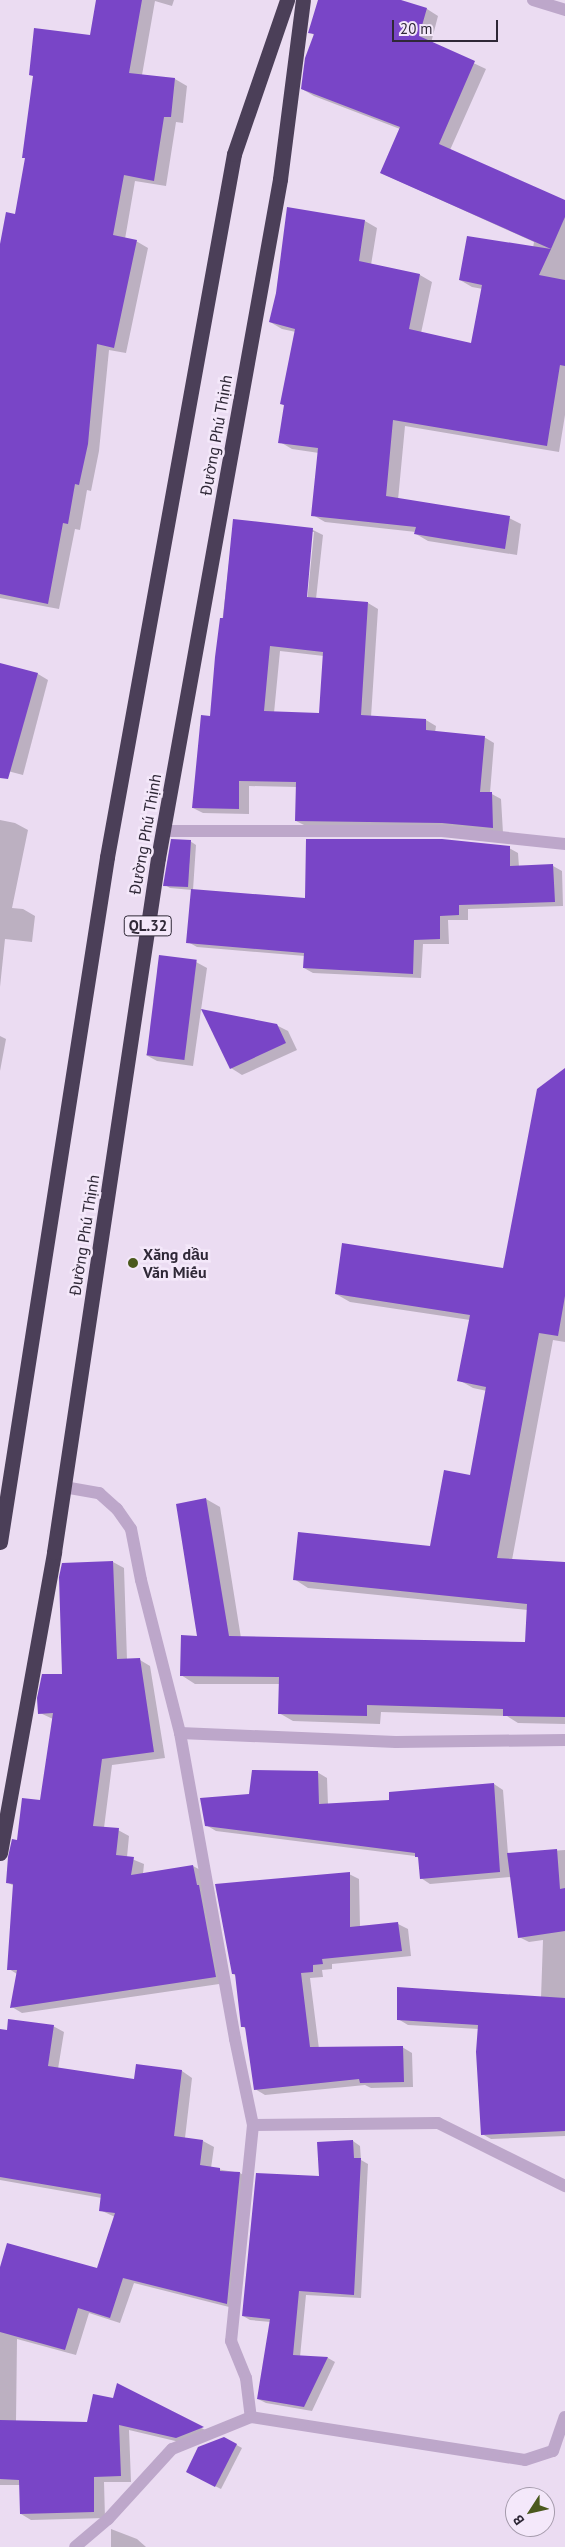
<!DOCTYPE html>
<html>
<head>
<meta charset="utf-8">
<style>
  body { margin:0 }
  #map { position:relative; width:565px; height:2547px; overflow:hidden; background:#ebdcf2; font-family:"PT Sans",sans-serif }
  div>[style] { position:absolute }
  .shadow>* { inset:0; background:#0003 }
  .building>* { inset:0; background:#7945c7; transform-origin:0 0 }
  .minor>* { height:12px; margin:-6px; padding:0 6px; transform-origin:6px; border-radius:6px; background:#bda7ca }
  .highway>* { height:15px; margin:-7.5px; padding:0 7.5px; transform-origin:7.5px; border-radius:7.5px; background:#4b3f58 }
  .dots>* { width:14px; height:14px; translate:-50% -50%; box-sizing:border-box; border:2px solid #f4e8fa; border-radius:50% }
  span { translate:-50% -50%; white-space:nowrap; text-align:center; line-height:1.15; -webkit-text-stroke:5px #f4e8fa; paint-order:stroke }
  .shield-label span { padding:1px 4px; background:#f4e8fa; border:1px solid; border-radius:4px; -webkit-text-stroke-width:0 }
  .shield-label { font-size:15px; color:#2f2837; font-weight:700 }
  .street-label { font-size:16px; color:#2f2837 }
  .poi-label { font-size:16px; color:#2f2837; font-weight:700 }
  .left { translate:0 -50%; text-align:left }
  .north { position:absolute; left:505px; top:2487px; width:50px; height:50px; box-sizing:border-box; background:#f4e8fa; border:1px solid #a59bac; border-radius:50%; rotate:235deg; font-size:14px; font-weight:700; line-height:20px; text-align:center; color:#2f2837 }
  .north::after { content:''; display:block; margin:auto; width:18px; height:22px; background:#4b591d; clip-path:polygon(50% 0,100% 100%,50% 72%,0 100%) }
  .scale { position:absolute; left:392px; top:20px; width:106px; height:22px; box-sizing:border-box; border:2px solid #2f2837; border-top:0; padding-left:6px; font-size:15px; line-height:18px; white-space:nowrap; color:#2f2837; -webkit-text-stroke:4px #f4e8fa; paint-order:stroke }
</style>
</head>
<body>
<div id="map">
  <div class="shadow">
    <i style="clip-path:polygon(97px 0,174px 0,172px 6px,155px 1px,142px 75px,175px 79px,187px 86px,183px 123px,176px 122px,166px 186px,135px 181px,125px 239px,136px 241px,148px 248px,126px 353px,109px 350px,99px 451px,91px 491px,87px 490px,80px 530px,75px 529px,59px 609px,0 598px,0 249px,16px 215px,26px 159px,23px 157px,91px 36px)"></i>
    <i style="clip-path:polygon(320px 0,397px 0,427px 9px,438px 16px,431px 43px,486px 69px,450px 150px,565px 201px,565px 415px,559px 452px,405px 426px,398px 500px,509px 518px,521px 524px,517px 555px,428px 541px,416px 534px,416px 532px,325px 522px,313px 515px,319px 453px,292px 449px,280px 442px,285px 406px,282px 404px,296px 332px,282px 329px,270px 322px,278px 293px,288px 209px,365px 221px,377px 228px,371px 265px,420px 275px,432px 282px,421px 333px,472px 345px,483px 289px,472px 287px,460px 280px,533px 248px,534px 242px,381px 173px,400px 129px,314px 96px,302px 89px,314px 35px,310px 32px)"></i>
    <i style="clip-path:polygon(evenodd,234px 520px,313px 530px,323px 535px,316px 599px,368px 603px,378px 609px,371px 717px,426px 720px,436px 726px,435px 733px,484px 737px,494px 743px,490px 793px,501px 799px,503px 833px,306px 826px,296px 821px,297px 787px,249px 786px,249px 814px,203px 813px,193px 808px,211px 718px,234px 520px,312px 532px,314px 532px,307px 603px,305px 603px,312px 532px,234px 520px,280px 651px,324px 656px,320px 715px,274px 713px,280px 651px)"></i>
    <i style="clip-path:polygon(0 664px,38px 674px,48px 680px,23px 775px,0 769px)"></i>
    <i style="clip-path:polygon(0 820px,15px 823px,28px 830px,12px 908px,23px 909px,35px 916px,32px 942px,5px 939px,0 987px)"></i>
    <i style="clip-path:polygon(190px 841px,196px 845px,193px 890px,306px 899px,509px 848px,518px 853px,519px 867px,553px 866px,562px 871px,563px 906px,468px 909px,468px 920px,448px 920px,449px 944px,423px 944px,421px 978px,313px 973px,304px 968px,305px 956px,197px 947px,188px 942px,192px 890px,170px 888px,165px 885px)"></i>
    <i style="clip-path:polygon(196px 962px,207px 968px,193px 1066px,157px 1061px,146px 1055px)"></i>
    <i style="clip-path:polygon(276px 1025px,288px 1031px,297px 1050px,242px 1075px,231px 1068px)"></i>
    <i style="clip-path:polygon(0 1036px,6px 1039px,0 1071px)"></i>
    <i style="clip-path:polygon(565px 1070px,565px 1342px,553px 1340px,512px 1560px,565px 1563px,565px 1724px,518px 1723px,507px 1716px,381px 1712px,380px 1724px,293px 1721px,279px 1713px,280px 1684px,195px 1684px,181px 1675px,198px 1637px,177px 1505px,206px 1499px,220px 1507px,241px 1638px,526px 1644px,528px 1610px,308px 1588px,294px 1579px,431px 1547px,471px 1476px,487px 1391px,473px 1388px,459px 1380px,470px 1320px,350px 1302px,336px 1294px,504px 1270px)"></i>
    <i style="clip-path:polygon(113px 1562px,124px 1568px,127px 1660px,140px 1660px,150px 1666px,165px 1758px,112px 1765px,104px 1828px,118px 1830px,129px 1836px,127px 1857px,144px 1864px,143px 1874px,193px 1866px,204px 1872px,226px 1983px,22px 2013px,12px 2007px,17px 1974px,9px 1969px,14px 1886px,7px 1882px,19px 1842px,41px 1802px,53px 1719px,40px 1713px,64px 1675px)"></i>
    <i style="clip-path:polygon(317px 1772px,327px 1778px,328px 1805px,390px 1802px,494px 1784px,503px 1790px,508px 1854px,565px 1850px,565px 2136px,491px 2139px,482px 2134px,479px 2029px,408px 2025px,398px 2019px,541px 1998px,543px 1940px,529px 1942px,519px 1937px,511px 1877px,430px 1884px,421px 1878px,419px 1858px,415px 1856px,216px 1831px,206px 1825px,250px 1795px)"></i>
    <i style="clip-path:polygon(349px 1874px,359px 1879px,360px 1927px,398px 1924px,408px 1929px,411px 1956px,332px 1964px,332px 1969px,322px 1970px,323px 1977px,310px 1978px,319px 2049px,402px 2047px,412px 2053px,413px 2087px,371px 2088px,365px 2085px,265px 2095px,255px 2089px,246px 2029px,242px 2026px,236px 1976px,233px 1974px)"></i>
    <i style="clip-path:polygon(53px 2026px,64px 2032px,58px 2069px,136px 2080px,182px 2071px,192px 2078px,185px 2138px,203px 2141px,214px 2147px,211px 2168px,240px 2173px,250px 2179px,237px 2309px,134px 2283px,120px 2323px,89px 2313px,76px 2355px,17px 2339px,16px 2422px,88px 2423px,114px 2400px,118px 2385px,213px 2434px,188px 2444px,129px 2430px,131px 2482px,104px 2482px,105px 2518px,31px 2520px,21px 2514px,20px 2485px,0 2485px,0 2271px,98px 2269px,115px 2217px,100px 2210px,102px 2198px,0 2180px,0 2036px,8px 2031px)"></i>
    <i style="clip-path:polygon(353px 2141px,360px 2146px,361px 2160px,368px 2164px,361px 2298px,306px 2295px,300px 2357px,328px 2358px,335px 2362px,312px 2411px,266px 2403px,258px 2399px,271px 2322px,250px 2320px,243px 2316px,321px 2178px)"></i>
    <i style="clip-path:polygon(224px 2438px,242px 2448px,221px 2489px,187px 2472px)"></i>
    <i style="clip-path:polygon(111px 2529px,137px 2539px,146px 2547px,111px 2547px)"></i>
  </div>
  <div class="building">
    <i style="clip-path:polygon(96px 0,142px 0,129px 73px,175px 78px,171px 117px,164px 117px,154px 181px,124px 175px,113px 235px,137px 240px,114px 348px,97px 344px,88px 444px,79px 485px,75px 484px,68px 524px,63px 523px,48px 604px,0 594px,0 244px,6px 212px,15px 214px,25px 158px,22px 158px,33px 76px,29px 75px,34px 28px,90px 35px)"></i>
    <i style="clip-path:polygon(318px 0,401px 0,427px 8px,419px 36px,475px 61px,439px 144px,565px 200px,565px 217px,551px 249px,380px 173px,400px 127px,301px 89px,305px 58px,314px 34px,308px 33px)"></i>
    <i style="clip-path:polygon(287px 207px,365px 220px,359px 261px,420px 274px,409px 329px,471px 343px,482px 285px,459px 280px,467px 236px,551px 249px,539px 275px,565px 280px,565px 366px,560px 365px,547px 446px,393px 420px,386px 496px,510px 516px,505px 549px,414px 534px,416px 527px,311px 516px,318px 448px,278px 443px,284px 405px,280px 404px,295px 329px,269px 322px,276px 293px)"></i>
    <i style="clip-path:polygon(evenodd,233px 519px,313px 528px,307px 597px,368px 602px,361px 715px,426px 719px,426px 730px,485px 736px,480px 792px,492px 792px,493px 828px,442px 823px,295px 821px,296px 782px,239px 781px,239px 809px,192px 808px,201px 715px,210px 716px,215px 657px,220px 618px,223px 618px,233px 519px,270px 646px,323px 652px,319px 713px,264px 711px,270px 646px)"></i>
    <i style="clip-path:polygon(0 663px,38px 673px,8px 779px,0 778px)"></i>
    <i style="clip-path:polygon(171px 839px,191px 840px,188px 887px,163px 886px)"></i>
    <i style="clip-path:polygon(306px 839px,442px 839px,510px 846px,510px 866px,553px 864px,555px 902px,459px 905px,459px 915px,440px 916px,440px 939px,414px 940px,413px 974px,303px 968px,304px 953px,186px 943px,191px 889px,305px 898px)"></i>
    <i style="left:159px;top:955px;width:38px;height:101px;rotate:7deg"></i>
    <i style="clip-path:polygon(201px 1009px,277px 1024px,286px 1043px,230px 1069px)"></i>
    <i style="clip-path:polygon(565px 1068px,565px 1296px,558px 1336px,539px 1333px,497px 1558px,565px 1562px,565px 1717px,503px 1716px,503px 1709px,367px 1705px,367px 1716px,278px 1714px,279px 1677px,180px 1676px,181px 1635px,197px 1636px,176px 1504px,206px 1498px,229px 1636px,525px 1642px,527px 1604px,293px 1580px,298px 1532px,430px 1546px,444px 1470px,470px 1475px,486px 1387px,457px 1381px,470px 1315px,335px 1294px,342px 1243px,503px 1268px,537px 1089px)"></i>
    <i style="clip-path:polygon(113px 1561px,117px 1659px,140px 1658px,154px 1752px,102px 1759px,93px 1826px,119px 1828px,116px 1855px,134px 1857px,131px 1875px,193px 1865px,197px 1885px,199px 1885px,216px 1977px,10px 2008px,17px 1970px,7px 1970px,13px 1884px,6px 1883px,8px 1857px,12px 1839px,17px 1840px,22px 1798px,40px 1800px,53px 1713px,38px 1714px,37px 1698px,42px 1674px,62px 1674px,59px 1577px,62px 1563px)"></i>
    <i style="clip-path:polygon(252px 1770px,318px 1771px,319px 1804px,389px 1800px,389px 1792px,494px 1783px,500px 1872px,420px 1879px,418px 1857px,415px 1857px,415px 1853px,205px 1826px,200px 1798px,249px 1794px)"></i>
    <i style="clip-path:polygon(557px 1849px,560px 1889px,565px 1888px,565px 1931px,518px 1938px,507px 1853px)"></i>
    <i style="clip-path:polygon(350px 1872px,350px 1927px,398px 1922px,402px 1951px,322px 1959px,323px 1964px,313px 1965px,313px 1972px,301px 1973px,310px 2047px,403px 2046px,404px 2082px,360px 2083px,359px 2079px,254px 2090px,245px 2027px,241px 2027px,235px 1974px,232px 1974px,215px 1884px)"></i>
    <i style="clip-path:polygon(397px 1987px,565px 1998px,565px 2131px,481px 2135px,476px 2052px,478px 2025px,397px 2020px)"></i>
    <i style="clip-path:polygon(8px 2019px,54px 2025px,48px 2066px,134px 2079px,136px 2064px,182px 2070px,174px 2136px,203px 2140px,200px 2165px,220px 2168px,220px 2171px,240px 2172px,227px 2304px,123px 2278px,110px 2318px,78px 2308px,65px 2350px,0 2332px,0 2267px,7px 2243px,97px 2268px,115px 2213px,99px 2211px,101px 2194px,0 2177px,0 2029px,7px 2030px)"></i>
    <i style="clip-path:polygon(353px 2140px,354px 2158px,361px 2158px,354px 2295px,299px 2291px,293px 2355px,328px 2357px,304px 2407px,257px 2399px,270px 2319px,242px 2316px,256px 2173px,319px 2176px,317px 2142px)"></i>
    <i style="clip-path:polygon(117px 2383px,204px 2427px,176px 2438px,119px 2425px,121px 2476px,94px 2477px,94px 2512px,20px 2514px,19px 2480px,0 2479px,0 2420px,87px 2422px,93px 2394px,113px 2398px)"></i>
    <i style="clip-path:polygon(224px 2437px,237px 2444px,215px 2487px,186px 2472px,198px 2447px)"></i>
  </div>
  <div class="minor">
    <i style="left:533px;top:0;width:34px;rotate:17deg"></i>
    <i style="left:163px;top:831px;width:279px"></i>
    <i style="left:442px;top:831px;width:124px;rotate:6deg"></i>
    <i style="left:64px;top:1487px;width:36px;rotate:10deg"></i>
    <i style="left:99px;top:1493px;width:24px;rotate:42deg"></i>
    <i style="left:117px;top:1509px;width:24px;rotate:55deg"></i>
    <i style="left:131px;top:1529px;width:52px;rotate:78.9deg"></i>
    <i style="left:141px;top:1580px;width:158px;rotate:75.7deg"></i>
    <i style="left:180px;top:1733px;width:311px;rotate:79.8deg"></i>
    <i style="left:235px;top:2039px;width:88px;rotate:78.2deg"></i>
    <i style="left:253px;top:2125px;width:217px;rotate:95.8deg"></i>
    <i style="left:231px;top:2341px;width:40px;rotate:68deg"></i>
    <i style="left:246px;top:2378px;width:39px;rotate:83deg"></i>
    <i style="left:251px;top:2417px;width:85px;rotate:157.9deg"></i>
    <i style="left:172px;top:2449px;width:95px;rotate:132.4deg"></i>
    <i style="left:108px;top:2519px;width:43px;rotate:139.7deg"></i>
    <i style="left:180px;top:1733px;width:216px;rotate:2.4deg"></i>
    <i style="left:396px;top:1742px;width:169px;rotate:-0.7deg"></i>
    <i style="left:253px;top:2125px;width:185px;rotate:-0.6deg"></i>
    <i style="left:438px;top:2123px;width:142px;rotate:26.4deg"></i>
    <i style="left:251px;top:2417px;width:277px;rotate:8.9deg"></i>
    <i style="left:525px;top:2460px;width:29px;rotate:-18deg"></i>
    <i style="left:553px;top:2451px;width:36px;rotate:-71deg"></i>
  </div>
  <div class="highway">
    <i style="left:0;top:1542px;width:693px;rotate:-81.12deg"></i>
    <i style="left:107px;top:857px;width:714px;rotate:-79.76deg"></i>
    <i style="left:234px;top:154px;width:163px;rotate:-71deg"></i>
    <i style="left:0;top:1853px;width:306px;rotate:-79.8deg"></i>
    <i style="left:54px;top:1552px;width:702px;rotate:-81.48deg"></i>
    <i style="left:158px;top:858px;width:690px;rotate:-79.81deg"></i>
    <i style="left:280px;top:179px;width:180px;rotate:-82.7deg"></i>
  </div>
  <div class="dots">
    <i style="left:133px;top:1263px;background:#4b591d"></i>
  </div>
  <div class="shield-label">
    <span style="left:148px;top:926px">QL.32</span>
  </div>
  <div class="street-label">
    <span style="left:216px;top:435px;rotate:-80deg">Đường Phú Thịnh</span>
    <span style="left:145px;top:834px;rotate:-80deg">Đường Phú Thịnh</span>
    <span style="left:84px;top:1235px;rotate:-81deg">Đường Phú Thịnh</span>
  </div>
  <div class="poi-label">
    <span class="left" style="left:143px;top:1263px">Xăng dầu<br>Văn Miếu</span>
  </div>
  <div class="north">B</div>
  <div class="scale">20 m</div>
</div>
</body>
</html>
